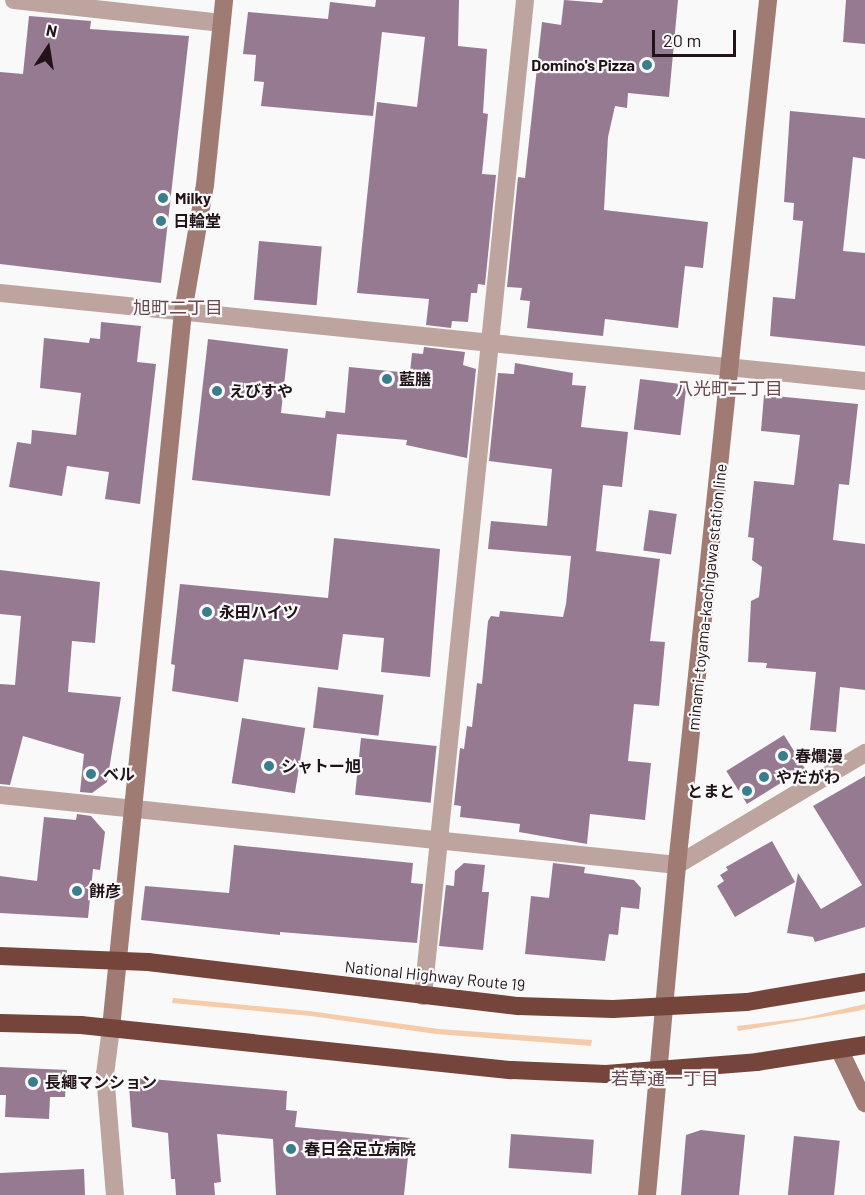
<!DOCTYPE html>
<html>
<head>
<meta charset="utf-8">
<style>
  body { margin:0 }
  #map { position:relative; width:865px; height:1195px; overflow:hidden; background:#f9f9f9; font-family:Barlow,"Noto Sans JP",sans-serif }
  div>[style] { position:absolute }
  .green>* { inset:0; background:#f5cba9 }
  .building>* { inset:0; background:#967a91; transform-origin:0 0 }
  .street>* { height:18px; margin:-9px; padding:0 9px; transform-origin:9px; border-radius:9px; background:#bea49f }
  .secondary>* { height:18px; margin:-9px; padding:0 9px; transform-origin:9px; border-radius:9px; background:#9f7b74 }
  .highway>* { height:18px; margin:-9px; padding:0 9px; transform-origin:9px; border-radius:9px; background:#75453c }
  .dots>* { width:16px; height:16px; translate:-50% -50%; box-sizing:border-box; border:3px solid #f9f9f9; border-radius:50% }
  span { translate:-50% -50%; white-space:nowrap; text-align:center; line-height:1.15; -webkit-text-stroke:4.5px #f9f9f9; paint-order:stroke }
  .poi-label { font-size:16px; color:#211317; font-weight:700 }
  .right { translate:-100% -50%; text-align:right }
  .left { translate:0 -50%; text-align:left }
  .street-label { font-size:16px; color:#211317 }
  .neighbourhood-label { font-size:18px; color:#694850 }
  .north { position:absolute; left:18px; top:18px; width:60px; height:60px; -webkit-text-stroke:4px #f9f9f9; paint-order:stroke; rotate:12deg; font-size:16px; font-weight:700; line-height:24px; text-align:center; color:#211317 }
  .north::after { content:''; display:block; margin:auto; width:21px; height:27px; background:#211317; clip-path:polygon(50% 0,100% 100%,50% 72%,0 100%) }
  .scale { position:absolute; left:652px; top:30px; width:84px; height:27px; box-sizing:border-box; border:3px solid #211317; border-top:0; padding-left:8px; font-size:18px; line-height:21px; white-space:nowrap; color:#211317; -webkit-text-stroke:4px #f9f9f9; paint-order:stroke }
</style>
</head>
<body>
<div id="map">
  <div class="green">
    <i style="clip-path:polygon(173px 998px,309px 1011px,439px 1029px,592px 1040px,591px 1046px,436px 1034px,311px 1016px,172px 1003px)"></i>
    <i style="clip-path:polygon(865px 1004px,865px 1009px,858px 1011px,738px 1031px,737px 1026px,804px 1018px)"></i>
  </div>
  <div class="building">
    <i style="clip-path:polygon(376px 0,459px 0,458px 46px,487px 49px,483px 113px,488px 114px,482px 174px,496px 175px,485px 285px,478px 284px,477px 293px,471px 293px,468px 322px,452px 321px,451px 328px,426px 325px,429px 299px,357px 293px,377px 102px,417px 107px,425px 37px,382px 32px,373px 116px,261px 106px,264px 82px,254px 81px,256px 55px,243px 54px,248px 12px,328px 19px,330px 2px,375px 7px)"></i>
    <i style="clip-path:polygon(564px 0,602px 3px,603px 0,678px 0,669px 97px,628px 93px,627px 108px,615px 106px,608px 137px,604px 210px,708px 222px,703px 268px,685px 266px,678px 328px,605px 319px,603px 336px,527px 328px,530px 301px,520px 300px,522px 288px,507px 287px,518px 177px,525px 178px,542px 22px,561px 25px)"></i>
    <i style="clip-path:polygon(846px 0,865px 0,865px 44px,843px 42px)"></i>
    <i style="clip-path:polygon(29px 16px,91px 21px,90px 29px,189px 36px,161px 283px,0 264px,0 72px,23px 74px)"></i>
    <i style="clip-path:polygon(790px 111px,865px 118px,865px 159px,853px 157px,843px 251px,865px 253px,865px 346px,770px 336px,773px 297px,795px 299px,803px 221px,793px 220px,794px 203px,784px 202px)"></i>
    <i style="left:259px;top:241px;width:63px;height:59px;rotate:5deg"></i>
    <i style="clip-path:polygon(101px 322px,141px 326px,137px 362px,156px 364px,140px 504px,105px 499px,109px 472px,67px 466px,62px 496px,9px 487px,17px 442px,31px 444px,32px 430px,76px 435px,81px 393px,40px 388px,44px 338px,89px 343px,90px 338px,100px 339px)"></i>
    <i style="clip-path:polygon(208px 339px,288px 349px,281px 413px,325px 418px,326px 411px,345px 413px,349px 367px,410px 373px,412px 353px,423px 354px,424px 347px,465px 352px,463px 365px,476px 369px,467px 458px,406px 445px,407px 440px,337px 434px,330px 496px,192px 480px)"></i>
    <i style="clip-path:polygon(515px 363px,573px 373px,572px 385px,586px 386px,581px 427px,628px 432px,622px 487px,603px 485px,596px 551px,660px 559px,650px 641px,665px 642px,659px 706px,634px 704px,628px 761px,651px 763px,645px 820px,590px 814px,587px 844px,519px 832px,520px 824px,460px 817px,461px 806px,454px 805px,460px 748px,464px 749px,467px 726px,472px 727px,477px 683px,482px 684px,488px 621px,491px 616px,499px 617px,500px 611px,563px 617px,566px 604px,571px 556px,488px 549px,491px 521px,547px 526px,552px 469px,489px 461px,498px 373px,514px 374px)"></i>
    <i style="left:640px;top:379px;width:47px;height:51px;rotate:7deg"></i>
    <i style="clip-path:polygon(764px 395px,858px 404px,849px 485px,839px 484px,833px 540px,865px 544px,865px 690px,840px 687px,836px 732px,810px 730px,816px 672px,766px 668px,767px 663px,748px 662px,751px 601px,759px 597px,762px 567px,752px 560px,754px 538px,748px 537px,754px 481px,794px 485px,800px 435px,761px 431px)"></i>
    <i style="left:649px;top:510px;width:28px;height:41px;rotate:8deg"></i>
    <i style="clip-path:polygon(334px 538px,440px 549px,430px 677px,381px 672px,384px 638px,343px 634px,338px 670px,244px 659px,238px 702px,172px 691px,175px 665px,171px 664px,180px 584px,328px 598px)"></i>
    <i style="clip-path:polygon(0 570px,100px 582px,95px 643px,72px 641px,68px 692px,121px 697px,107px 782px,92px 793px,80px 792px,84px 754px,23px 736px,10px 785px,0 784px,0 684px,15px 685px,21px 616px,0 614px)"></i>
    <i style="left:318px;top:687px;width:66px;height:41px;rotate:7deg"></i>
    <i style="left:242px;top:718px;width:64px;height:66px;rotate:9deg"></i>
    <i style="left:784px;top:735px;width:39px;height:68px;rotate:58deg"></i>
    <i style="left:361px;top:738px;width:76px;height:57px;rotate:6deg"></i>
    <i style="clip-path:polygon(865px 776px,865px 927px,815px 942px,813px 937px,787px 933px,798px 873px,821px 909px,862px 885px,813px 806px)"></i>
    <i style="clip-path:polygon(77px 814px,91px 816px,105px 832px,100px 870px,93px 869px,88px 918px,0 913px,0 876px,37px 881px,44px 817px,76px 820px)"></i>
    <i style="clip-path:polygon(772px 841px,795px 882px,735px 917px,717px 886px,724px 881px,720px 875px,728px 870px,726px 867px)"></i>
    <i style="clip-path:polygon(234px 845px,413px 863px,411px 883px,423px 884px,417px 943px,280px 932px,280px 935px,141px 920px,145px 886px,229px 893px)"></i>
    <i style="clip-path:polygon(464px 863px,485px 865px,482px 892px,489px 892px,483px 950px,439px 946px,446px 885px,454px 886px,455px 871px)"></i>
    <i style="clip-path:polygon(553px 863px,585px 867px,584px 873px,634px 880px,641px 888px,639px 909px,621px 907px,618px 935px,609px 934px,605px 961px,525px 954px,531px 896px,549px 898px)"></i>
    <i style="clip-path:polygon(0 1067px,67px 1070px,65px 1097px,50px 1097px,49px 1119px,5px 1117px,6px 1095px,0 1095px)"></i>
    <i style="clip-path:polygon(140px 1078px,287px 1091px,286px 1110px,297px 1111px,295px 1127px,410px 1138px,404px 1195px,276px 1195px,273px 1139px,217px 1134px,221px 1182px,214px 1183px,215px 1195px,176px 1195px,175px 1179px,171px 1179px,168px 1133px,132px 1127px,129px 1085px)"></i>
    <i style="clip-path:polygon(701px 1130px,745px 1135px,739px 1195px,681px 1195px,686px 1135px)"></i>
    <i style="left:511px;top:1134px;width:83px;height:34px;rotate:4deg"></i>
    <i style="left:794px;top:1136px;width:46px;height:59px;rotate:6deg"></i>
    <i style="clip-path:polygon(84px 1169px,85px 1195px,0 1195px,0 1173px)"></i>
  </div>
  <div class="street">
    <i style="left:14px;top:0;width:209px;rotate:6.3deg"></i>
    <i style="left:0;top:293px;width:869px;rotate:5.81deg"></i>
    <i style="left:0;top:795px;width:681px;rotate:5.9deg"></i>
    <i style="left:677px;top:865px;width:219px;rotate:-30.8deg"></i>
    <i style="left:423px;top:996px;width:1001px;rotate:-84.15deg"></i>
    <i style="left:111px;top:1028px;width:46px;rotate:97.4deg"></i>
    <i style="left:105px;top:1074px;width:121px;rotate:85.3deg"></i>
  </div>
  <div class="secondary">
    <i style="left:111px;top:1028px;width:720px;rotate:-84.26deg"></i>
    <i style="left:183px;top:312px;width:129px;rotate:-80.2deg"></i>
    <i style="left:205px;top:185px;width:186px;rotate:-84.1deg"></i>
    <i style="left:840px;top:1051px;width:58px;rotate:64.3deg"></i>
    <i style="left:647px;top:1195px;width:331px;rotate:-84.8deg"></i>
    <i style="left:677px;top:865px;width:870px;rotate:-83.99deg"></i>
  </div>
  <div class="highway">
    <i style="left:0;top:956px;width:148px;rotate:2.3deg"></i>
    <i style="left:148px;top:962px;width:373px;rotate:6.8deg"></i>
    <i style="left:518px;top:1006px;width:95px;rotate:1.8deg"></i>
    <i style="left:613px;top:1009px;width:134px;rotate:-3deg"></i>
    <i style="left:747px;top:1002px;width:120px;rotate:-9.6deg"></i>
    <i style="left:0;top:1023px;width:81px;rotate:1.4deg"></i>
    <i style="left:81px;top:1025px;width:433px;rotate:6deg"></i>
    <i style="left:512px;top:1070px;width:94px;rotate:2.4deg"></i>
    <i style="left:606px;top:1074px;width:151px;rotate:-4.5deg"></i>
    <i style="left:757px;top:1062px;width:109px;rotate:-8.9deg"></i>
  </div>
  <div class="dots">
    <i style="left:647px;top:65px;background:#3a7d8d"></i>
    <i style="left:163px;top:198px;background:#3a7d8d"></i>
    <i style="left:161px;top:221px;background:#3a7d8d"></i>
    <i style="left:387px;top:379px;background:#3a7d8d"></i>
    <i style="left:217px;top:391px;background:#3a7d8d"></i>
    <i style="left:207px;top:612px;background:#3a7d8d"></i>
    <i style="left:783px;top:756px;background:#3a7d8d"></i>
    <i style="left:269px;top:766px;background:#3a7d8d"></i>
    <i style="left:91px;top:774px;background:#3a7d8d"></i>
    <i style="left:764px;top:777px;background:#3a7d8d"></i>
    <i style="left:747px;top:791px;background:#3a7d8d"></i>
    <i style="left:77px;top:891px;background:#3a7d8d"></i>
    <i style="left:33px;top:1082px;background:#3a7d8d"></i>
    <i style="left:291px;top:1149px;background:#3a7d8d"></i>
  </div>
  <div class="poi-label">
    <span class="right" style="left:635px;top:65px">Domino's Pizza</span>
    <span class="left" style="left:175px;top:198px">Milky</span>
    <span class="left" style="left:173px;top:221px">日輪堂</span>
    <span class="left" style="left:399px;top:379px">藍膳</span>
    <span class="left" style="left:229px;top:391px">えびすや</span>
    <span class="left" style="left:219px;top:612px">永田ハイツ</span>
    <span class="left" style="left:795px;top:756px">春爛漫</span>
    <span class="left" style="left:281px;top:766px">シャトー旭</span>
    <span class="left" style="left:103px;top:774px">ベル</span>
    <span class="left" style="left:776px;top:777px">やだがわ</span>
    <span class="right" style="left:735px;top:791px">とまと</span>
    <span class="left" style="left:89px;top:891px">餅彦</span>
    <span class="left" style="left:45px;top:1082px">長繩マンション</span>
    <span class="left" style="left:304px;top:1149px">春日会足立病院</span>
  </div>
  <div class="street-label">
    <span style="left:707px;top:597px;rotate:-84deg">minami-toyama-kachigawa station line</span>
    <span style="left:435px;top:976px;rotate:6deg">National Highway Route 19</span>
  </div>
  <div class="neighbourhood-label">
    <span style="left:178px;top:307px">旭町二丁目</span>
    <span style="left:729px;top:388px">八光町二丁目</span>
    <span style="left:665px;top:1078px">若草通一丁目</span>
  </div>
  <div class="north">N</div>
  <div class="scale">20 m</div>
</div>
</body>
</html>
